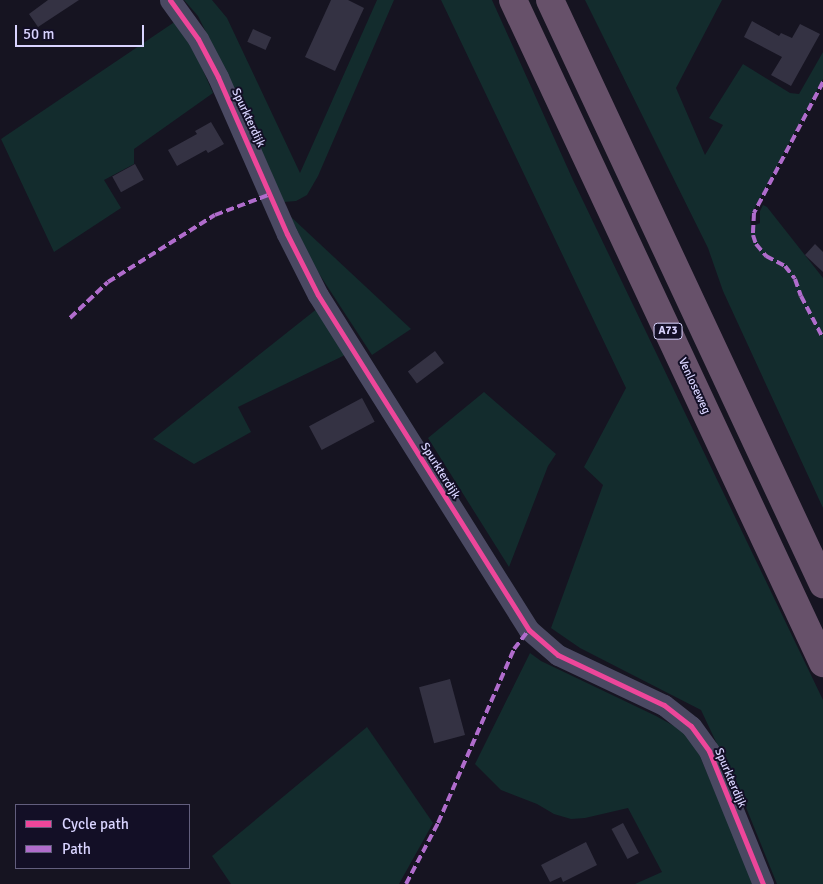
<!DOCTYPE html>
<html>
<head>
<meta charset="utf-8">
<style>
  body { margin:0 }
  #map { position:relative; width:823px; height:884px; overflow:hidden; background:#161421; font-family:Signika,sans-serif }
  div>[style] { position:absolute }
  .green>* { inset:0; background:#132c2d }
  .building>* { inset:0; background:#343243; transform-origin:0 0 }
  .tertiary>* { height:21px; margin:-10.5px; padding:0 10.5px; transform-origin:10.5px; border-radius:10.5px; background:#4a4962 }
  .motorway>* { height:28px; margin:-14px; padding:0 14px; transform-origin:14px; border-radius:14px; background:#67516a }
  .quiet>* { height:4px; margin-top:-2px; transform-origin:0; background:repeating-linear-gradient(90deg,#b06ccc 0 8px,transparent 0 12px) }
  .cycleway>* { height:5px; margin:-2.5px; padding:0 2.5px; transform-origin:2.5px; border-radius:2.5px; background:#ed469a }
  span { translate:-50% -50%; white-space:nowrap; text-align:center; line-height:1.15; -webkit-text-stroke:4px #130f26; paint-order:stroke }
  .shield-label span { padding:1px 4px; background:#130f26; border:1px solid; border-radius:4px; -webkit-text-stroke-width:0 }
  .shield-label { font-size:11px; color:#d9d4ff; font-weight:700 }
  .street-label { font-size:12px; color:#d9d4ff }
  .legend { position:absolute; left:15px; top:804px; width:175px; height:65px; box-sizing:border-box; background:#130f26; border:1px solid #625e7d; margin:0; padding:6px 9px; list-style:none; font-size:15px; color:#d9d4ff }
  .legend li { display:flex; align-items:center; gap:10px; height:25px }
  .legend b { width:25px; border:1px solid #625e7d }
  .scale { position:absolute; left:15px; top:25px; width:129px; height:22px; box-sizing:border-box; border:2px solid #d9d4ff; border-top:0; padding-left:6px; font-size:15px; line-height:18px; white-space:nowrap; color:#d9d4ff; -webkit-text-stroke:4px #130f26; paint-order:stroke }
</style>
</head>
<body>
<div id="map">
  <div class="green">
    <i style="clip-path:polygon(184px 0,212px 0,227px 18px,300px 173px,377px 0,394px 0,318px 176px,307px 195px,296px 201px,284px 202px,211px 42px,198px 16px)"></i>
    <i style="clip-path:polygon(441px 0,492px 0,573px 180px,823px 700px,823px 884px,777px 884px,741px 795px,701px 710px,580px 648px,551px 628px,603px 485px,584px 467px,626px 388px)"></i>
    <i style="clip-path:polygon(585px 0,722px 0,676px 88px,705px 155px,723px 125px,709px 118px,743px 64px,790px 93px,799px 94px,823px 52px,823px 79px,750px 217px,751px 227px,760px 223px,760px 211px,763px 205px,767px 207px,823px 278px,823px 508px,723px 291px,708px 248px)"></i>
    <i style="clip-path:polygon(176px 21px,186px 32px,213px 93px,134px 149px,134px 164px,104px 180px,121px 208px,54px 252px,1px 139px)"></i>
    <i style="clip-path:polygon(290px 216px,411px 329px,372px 355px,314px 266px)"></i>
    <i style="clip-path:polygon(318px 308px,347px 354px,238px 407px,251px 432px,194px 464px,153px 439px)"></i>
    <i style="clip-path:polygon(484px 392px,556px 454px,548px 466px,509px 567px,428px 438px)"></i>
    <i style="clip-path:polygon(530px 653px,541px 661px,656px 716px,685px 732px,699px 754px,754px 884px,635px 884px,662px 872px,628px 808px,585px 818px,571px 819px,554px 814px,537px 804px,501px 790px,475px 764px)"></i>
    <i style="clip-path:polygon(367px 727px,433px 823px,399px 884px,231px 884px,212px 856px)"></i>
  </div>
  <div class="building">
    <i style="clip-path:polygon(48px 0,79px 0,38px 27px,29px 14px)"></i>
    <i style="clip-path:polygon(331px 0,348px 0,364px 8px,335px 71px,305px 57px)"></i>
    <i style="clip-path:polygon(752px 21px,779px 36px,781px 33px,792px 38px,800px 24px,820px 34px,791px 86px,771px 75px,782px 57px,744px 37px)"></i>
    <i style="left:253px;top:29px;width:20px;height:14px;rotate:24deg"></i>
    <i style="clip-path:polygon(211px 122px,224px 144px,208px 153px,206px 150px,177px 166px,168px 150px,197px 134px,195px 131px)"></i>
    <i style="left:135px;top:164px;width:18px;height:26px;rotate:61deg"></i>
    <i style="clip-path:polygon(815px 244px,823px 252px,823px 272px,805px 255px)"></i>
    <i style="left:435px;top:351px;width:15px;height:34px;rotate:53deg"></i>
    <i style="left:362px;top:398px;width:27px;height:60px;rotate:62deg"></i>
    <i style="left:450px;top:679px;width:58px;height:32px;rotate:75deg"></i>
    <i style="left:623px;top:823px;width:34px;height:13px;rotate:62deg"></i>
    <i style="clip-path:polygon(586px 842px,597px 865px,563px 882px,561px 877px,550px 882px,541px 865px)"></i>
  </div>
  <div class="tertiary">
    <i style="left:170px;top:0;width:48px;rotate:54.3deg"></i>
    <i style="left:198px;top:39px;width:43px;rotate:62.2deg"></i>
    <i style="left:218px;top:77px;width:171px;rotate:66.3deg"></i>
    <i style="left:287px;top:234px;width:68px;rotate:63.1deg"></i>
    <i style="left:318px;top:295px;width:396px;rotate:57.8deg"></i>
    <i style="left:529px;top:630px;width:38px;rotate:41deg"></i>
    <i style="left:558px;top:655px;width:117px;rotate:25.3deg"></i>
    <i style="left:664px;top:705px;width:34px;rotate:38deg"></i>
    <i style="left:691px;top:726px;width:31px;rotate:54deg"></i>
    <i style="left:709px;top:751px;width:144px;rotate:67.9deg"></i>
  </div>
  <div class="motorway">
    <i style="left:513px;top:0;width:732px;rotate:64.94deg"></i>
    <i style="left:550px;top:0;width:645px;rotate:64.95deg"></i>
  </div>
  <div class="quiet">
    <i style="left:823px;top:82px;width:148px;rotate:117.8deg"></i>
    <i style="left:754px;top:213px;width:22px;rotate:93deg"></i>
    <i style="left:753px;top:235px;width:9px;rotate:72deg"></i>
    <i style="left:756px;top:244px;width:16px;rotate:50deg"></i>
    <i style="left:766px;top:256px;width:21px;rotate:28deg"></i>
    <i style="left:785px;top:266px;width:16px;rotate:52deg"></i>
    <i style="left:795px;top:279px;width:18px;rotate:71deg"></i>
    <i style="left:801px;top:296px;width:47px;rotate:62.4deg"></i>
    <i style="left:70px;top:318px;width:52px;rotate:-43.5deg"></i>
    <i style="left:108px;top:282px;width:126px;rotate:-32.1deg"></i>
    <i style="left:215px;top:215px;width:60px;rotate:-20.6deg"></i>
    <i style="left:406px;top:884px;width:69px;rotate:-62.3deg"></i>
    <i style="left:438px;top:823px;width:190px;rotate:-66.4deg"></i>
    <i style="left:514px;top:649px;width:24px;rotate:-52deg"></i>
  </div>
  <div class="cycleway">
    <i style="left:170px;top:0;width:48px;rotate:54.3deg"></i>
    <i style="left:198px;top:39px;width:43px;rotate:62.2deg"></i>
    <i style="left:218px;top:77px;width:171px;rotate:66.3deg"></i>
    <i style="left:287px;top:234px;width:68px;rotate:63.1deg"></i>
    <i style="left:318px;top:295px;width:396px;rotate:57.8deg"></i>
    <i style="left:529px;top:630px;width:38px;rotate:41deg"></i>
    <i style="left:558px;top:655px;width:117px;rotate:25.3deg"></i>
    <i style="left:664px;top:705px;width:34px;rotate:38deg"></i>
    <i style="left:691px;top:726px;width:31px;rotate:54deg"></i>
    <i style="left:709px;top:751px;width:144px;rotate:67.9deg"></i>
  </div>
  <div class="shield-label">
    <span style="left:668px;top:331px">A73</span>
  </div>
  <div class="street-label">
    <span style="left:248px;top:118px;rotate:65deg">Spurkterdijk</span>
    <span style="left:694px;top:386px;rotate:65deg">Venloseweg</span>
    <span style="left:440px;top:471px;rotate:58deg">Spurkterdijk</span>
    <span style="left:730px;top:778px;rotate:67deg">Spurkterdijk</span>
  </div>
  <ul class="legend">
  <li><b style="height:6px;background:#ed469a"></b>Cycle path</li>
  <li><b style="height:6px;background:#b06ccc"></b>Path</li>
  </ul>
  <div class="scale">50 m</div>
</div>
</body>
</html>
